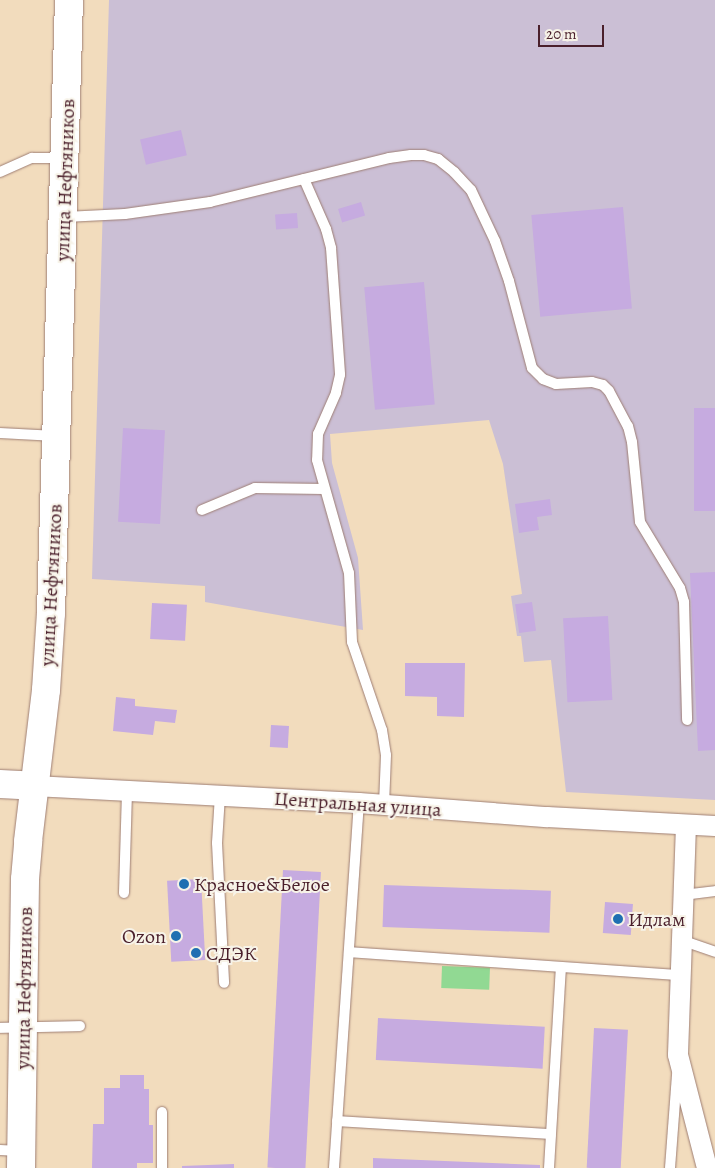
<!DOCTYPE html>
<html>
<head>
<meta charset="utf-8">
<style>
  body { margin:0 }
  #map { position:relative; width:715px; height:1168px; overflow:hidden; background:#f2dcbd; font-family:Alegreya,serif }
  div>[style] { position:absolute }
  .industrial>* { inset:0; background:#cbbfd5 }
  .green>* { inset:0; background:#91d993; transform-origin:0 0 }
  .building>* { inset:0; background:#c6abe0; transform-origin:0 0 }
  .roads { filter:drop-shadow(0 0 1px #9e7e74) drop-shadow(0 0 1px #9e7e74) }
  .lane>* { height:10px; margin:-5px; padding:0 5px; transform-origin:5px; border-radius:5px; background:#fff }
  .street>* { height:20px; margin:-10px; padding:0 10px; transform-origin:10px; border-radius:10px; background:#fff }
  .secondary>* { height:28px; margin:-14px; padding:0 14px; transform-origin:14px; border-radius:14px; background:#fff }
  .dots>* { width:14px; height:14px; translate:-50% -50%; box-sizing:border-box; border:2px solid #f7f3e8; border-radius:50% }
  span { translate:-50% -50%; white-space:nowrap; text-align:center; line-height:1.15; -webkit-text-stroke:4px #f7f3e8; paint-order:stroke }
  .street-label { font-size:20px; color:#4a1f2b }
  .poi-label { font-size:20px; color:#4a1f2b }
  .left { translate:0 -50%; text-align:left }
  .right { translate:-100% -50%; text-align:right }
  .scale { position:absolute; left:538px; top:25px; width:66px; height:22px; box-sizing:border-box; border:2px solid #4a1f2b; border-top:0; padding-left:6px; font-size:15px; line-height:18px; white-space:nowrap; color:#4a1f2b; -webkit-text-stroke:4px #f7f3e8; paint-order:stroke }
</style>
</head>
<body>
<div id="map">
  <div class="industrial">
    <i style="clip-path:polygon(109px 0,715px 0,715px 800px,566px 792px,551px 660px,524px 662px,521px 636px,517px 636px,511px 596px,522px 594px,503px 464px,489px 420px,330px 434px,332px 463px,358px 558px,363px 630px,205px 602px,205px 586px,92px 579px)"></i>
  </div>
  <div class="green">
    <i style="left:442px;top:966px;width:48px;height:22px;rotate:2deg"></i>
  </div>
  <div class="building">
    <i style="left:181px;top:130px;width:26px;height:42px;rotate:77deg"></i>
    <i style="left:361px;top:202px;width:14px;height:24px;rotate:73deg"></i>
    <i style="left:623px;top:207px;width:102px;height:92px;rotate:85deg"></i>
    <i style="left:297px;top:213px;width:15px;height:22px;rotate:86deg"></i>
    <i style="left:424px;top:282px;width:123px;height:60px;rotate:85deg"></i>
    <i style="left:694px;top:408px;width:21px;height:103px"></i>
    <i style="left:123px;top:428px;width:42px;height:94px;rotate:3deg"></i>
    <i style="clip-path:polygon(550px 499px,552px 515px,537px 517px,539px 530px,519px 533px,515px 504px)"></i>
    <i style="clip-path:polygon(715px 572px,715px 750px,698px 751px,690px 573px)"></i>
    <i style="left:532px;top:602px;width:29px;height:17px;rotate:82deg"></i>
    <i style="left:152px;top:603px;width:35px;height:36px;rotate:3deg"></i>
    <i style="left:608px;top:616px;width:84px;height:45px;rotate:87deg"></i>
    <i style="clip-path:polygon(405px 663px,465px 663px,464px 717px,437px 716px,437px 697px,405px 696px)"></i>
    <i style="clip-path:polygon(116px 697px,135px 699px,135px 706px,177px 710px,175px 723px,155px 721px,153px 735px,113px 731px)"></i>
    <i style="left:271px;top:725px;width:18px;height:22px;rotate:3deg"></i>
    <i style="left:283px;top:870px;width:38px;height:298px;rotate:3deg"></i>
    <i style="left:201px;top:879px;width:81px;height:34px;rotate:87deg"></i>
    <i style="left:384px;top:885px;width:167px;height:42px;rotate:2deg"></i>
    <i style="left:605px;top:902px;width:28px;height:31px;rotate:4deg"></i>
    <i style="left:378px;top:1018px;width:167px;height:42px;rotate:3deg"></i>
    <i style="left:594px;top:1028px;width:34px;height:140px;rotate:3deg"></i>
    <i style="clip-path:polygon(120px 1075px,144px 1075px,144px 1089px,149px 1089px,149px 1125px,153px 1125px,153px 1163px,137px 1163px,137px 1168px,92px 1168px,93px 1124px,104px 1124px,104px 1088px,120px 1088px)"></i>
    <i style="clip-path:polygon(373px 1158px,540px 1165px,540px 1168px,373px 1168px)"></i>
    <i style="clip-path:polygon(234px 1164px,234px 1168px,182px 1168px,182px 1166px)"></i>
  </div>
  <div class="roads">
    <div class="lane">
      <i style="left:0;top:172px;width:35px;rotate:-24deg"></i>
      <i style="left:32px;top:158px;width:32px"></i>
      <i style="left:304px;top:179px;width:55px;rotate:66.3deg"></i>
      <i style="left:326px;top:229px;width:20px;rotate:75deg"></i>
      <i style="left:331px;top:248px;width:127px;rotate:85.9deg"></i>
      <i style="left:340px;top:375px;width:18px;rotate:103deg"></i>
      <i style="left:336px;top:393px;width:45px;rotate:113.7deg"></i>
      <i style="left:318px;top:434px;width:26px;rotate:92deg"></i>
      <i style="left:317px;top:460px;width:117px;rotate:74.2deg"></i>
      <i style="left:349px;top:573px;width:69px;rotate:87.5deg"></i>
      <i style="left:352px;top:642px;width:93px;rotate:71.2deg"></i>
      <i style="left:382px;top:730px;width:25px;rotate:81deg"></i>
      <i style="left:386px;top:755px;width:50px;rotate:92.3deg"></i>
      <i style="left:65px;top:217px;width:60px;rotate:-2.9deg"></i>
      <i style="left:125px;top:214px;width:86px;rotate:-8deg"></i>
      <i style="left:210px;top:202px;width:184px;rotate:-13.8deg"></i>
      <i style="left:389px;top:158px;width:22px;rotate:-8deg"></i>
      <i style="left:411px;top:155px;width:13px"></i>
      <i style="left:424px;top:155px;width:15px;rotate:16deg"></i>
      <i style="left:438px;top:159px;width:21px;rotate:39deg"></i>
      <i style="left:454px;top:172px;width:25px;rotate:47deg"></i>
      <i style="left:471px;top:190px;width:56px;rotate:64.8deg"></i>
      <i style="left:495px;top:241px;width:42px;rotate:70.7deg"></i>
      <i style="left:509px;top:281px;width:90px;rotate:75.2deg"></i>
      <i style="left:532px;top:368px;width:16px;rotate:45deg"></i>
      <i style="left:543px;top:379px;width:14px;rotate:21deg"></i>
      <i style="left:556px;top:384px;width:36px;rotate:-3deg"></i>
      <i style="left:592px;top:382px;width:11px;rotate:15deg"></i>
      <i style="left:603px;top:385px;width:8px;rotate:45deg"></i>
      <i style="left:609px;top:391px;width:40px;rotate:62deg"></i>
      <i style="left:628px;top:426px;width:16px;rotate:76deg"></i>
      <i style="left:632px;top:442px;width:80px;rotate:84.3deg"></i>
      <i style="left:640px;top:522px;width:77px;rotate:58.8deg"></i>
      <i style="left:680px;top:588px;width:15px;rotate:74deg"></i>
      <i style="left:684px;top:602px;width:118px;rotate:88.5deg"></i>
      <i style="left:0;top:433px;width:56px;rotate:3.1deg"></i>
      <i style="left:202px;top:510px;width:57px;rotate:-22.5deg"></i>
      <i style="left:255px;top:488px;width:69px;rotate:0.8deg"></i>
      <i style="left:220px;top:795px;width:48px;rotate:93.6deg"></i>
      <i style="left:217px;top:843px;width:140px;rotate:87.1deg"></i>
      <i style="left:124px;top:893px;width:104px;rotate:-88.3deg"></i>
      <i style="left:683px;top:895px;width:32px;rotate:-7deg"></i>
      <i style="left:681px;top:940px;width:36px;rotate:19deg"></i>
      <i style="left:349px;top:952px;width:331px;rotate:4deg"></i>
      <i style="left:0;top:1028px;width:80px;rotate:-1.4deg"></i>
      <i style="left:337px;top:1121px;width:214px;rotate:3.5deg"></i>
      <i style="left:0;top:1150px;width:19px;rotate:3deg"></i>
      <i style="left:162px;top:1168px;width:56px;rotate:-90deg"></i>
      <i style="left:334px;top:1168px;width:366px;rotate:-86.1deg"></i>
      <i style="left:549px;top:1168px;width:201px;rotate:-86.6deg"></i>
      <i style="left:670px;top:1168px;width:94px;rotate:-85.7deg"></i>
    </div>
    <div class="street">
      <i style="left:34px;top:786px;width:325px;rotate:3deg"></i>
      <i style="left:359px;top:803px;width:189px;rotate:4.3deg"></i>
      <i style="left:547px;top:817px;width:168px;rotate:3.1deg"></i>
      <i style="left:686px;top:825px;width:230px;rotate:92deg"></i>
      <i style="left:678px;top:1055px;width:117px;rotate:75.6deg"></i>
    </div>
    <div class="secondary">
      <i style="left:0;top:784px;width:34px;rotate:3deg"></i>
      <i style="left:21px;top:1168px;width:289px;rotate:-89.2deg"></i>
      <i style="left:25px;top:879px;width:38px;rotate:-85deg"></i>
      <i style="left:28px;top:841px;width:152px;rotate:-83.2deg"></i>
      <i style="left:46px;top:690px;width:77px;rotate:-86.3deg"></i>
      <i style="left:51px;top:613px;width:613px;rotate:-88.32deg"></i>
    </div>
  </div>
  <div class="dots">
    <i style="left:184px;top:884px;background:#1f6fb2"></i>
    <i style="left:618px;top:919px;background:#1f6fb2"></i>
    <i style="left:176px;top:936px;background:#1f6fb2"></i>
    <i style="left:196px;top:953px;background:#1f6fb2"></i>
  </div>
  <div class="street-label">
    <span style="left:65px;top:180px;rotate:-88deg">улица Нефтяников</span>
    <span style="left:51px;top:585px;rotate:-87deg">улица Нефтяников</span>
    <span style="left:358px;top:804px;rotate:4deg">Центральная улица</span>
    <span style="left:24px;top:988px;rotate:-89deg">улица Нефтяников</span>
  </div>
  <div class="poi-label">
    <span class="left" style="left:194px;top:884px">Красное&amp;Белое</span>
    <span class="left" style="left:628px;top:919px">Идлам</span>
    <span class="right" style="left:166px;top:936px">Ozon</span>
    <span class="left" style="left:206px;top:953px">СДЭК</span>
  </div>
  <div class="scale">20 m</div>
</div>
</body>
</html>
